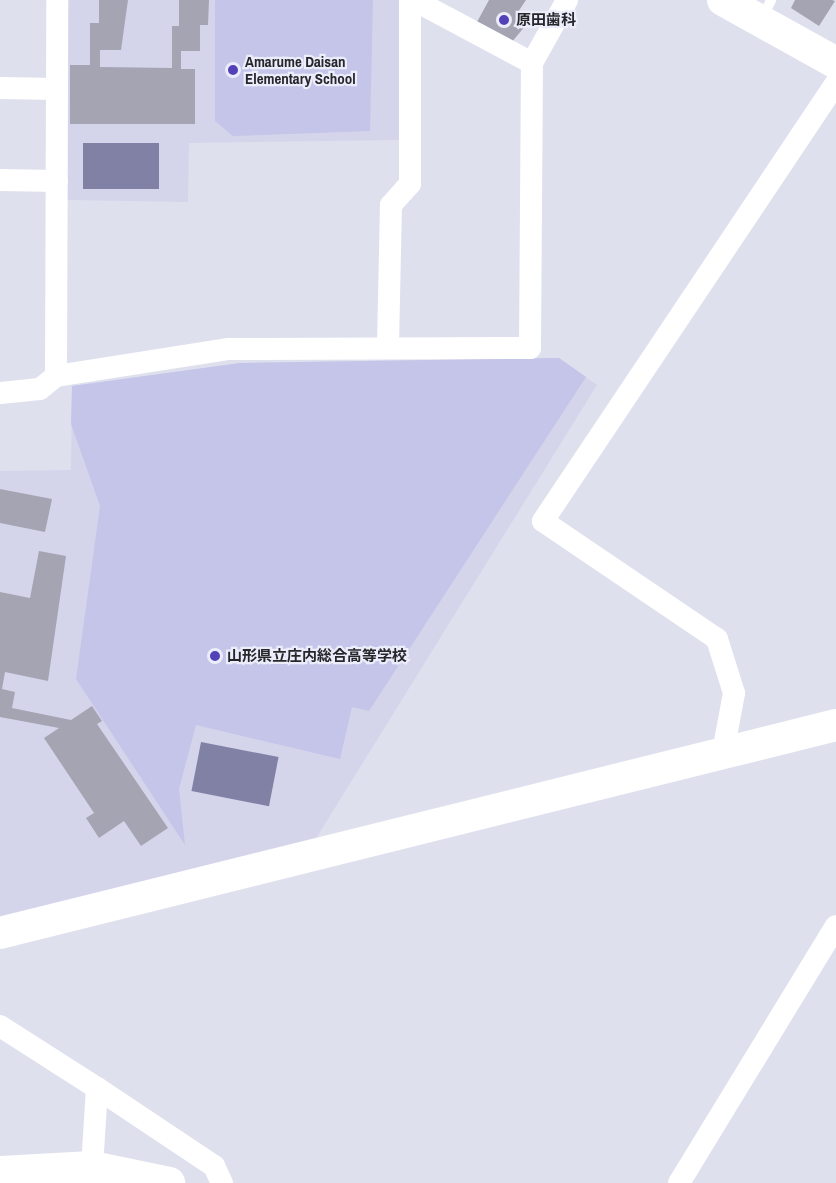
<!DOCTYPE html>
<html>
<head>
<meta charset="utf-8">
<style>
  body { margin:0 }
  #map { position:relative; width:836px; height:1183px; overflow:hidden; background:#dfe0ee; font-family:"Archivo Narrow","Noto Sans JP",sans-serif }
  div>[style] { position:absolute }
  .built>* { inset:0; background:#d4d5eb }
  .green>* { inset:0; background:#c4c5e8 }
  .water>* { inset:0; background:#8181a6; transform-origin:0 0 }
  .building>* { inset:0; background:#a4a4b2 }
  .lane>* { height:10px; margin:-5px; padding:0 5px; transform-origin:5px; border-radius:5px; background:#fff }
  .street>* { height:22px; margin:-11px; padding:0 11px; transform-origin:11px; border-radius:11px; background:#fff }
  .secondary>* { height:32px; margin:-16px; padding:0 16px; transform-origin:16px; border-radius:16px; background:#fff }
  .dots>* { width:16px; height:16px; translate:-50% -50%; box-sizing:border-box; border:3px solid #ecedfb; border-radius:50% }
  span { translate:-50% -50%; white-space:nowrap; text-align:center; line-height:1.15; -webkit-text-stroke:4.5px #ecedfb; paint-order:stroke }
  .poi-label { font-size:15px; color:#26262b; font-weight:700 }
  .left { translate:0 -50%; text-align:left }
</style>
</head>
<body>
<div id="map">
  <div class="built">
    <i style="clip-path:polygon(65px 0,401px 0,400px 140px,189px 143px,188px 202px,67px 200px)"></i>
    <i style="clip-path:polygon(559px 358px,597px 385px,315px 840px,0 916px,0 471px,71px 470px,72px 386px,240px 363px)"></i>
  </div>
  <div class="green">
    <i style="clip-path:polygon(215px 0,373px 0,370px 131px,233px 136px,215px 121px)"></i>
    <i style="clip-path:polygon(559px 358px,586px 377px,369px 711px,352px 707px,340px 759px,196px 725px,179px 789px,185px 845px,76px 679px,100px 506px,71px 424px,72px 386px,240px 363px)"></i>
  </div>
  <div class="water">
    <i style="left:83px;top:143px;width:76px;height:46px"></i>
    <i style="left:201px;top:742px;width:79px;height:50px;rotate:11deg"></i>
  </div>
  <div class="building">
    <i style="clip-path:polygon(99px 0,128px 0,121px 50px,100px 50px,100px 67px,172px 68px,172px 26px,179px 26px,179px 0,209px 0,208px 25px,200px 25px,200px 51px,181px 51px,181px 69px,195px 69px,195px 124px,70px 124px,70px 65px,90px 65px,90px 23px,99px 23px)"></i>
    <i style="clip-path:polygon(489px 0,526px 0,518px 12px,532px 18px,511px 43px,477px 22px)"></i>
    <i style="clip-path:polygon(795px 0,832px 0,835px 1px,819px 26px,791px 8px)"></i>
    <i style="clip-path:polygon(0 489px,52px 499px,45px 532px,0 523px)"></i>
    <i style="clip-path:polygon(39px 551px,66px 556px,48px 681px,5px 672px,2px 689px,15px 692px,12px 708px,71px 720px,92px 706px,102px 721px,97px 724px,168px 828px,141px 846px,124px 821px,99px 838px,86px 818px,94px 813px,44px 738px,59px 728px,0 717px,0 592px,30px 598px)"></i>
  </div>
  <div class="lane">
    <i style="left:762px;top:18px;width:20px;rotate:-63deg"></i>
  </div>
  <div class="street">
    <i style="left:414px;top:0;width:134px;rotate:28.1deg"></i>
    <i style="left:0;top:88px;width:57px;rotate:1deg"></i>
    <i style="left:0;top:180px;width:57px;rotate:1deg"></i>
    <i style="left:388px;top:346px;width:141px;rotate:-88.8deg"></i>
    <i style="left:391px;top:205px;width:28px;rotate:-48deg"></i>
    <i style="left:410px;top:184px;width:184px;rotate:-90deg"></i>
    <i style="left:56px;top:376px;width:175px;rotate:-8.9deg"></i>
    <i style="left:229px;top:349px;width:301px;rotate:-0.2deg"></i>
    <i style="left:530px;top:348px;width:285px;rotate:-89.6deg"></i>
    <i style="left:532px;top:63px;width:72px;rotate:-60.9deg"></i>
    <i style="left:0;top:393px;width:40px;rotate:-5.7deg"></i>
    <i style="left:40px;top:389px;width:21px;rotate:-39deg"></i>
    <i style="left:56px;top:376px;width:376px;rotate:-89.8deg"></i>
    <i style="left:723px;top:752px;width:60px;rotate:-79.4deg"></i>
    <i style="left:734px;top:693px;width:57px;rotate:-107.5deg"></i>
    <i style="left:717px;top:639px;width:210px;rotate:-145.9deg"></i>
    <i style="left:543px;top:521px;width:527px;rotate:-56.22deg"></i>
    <i style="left:0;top:1026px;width:115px;rotate:32.6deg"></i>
    <i style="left:97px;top:1088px;width:79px;rotate:93.6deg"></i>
    <i style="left:97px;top:1088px;width:141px;rotate:33.7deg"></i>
    <i style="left:214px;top:1166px;width:19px;rotate:65deg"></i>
    <i style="left:679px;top:1183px;width:301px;rotate:-58.6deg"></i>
  </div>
  <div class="secondary">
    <i style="left:723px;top:0;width:129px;rotate:29.1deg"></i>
    <i style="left:0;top:933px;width:861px;rotate:-13.97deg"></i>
    <i style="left:0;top:1172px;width:92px;rotate:-3.1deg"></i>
    <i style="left:92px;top:1167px;width:79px;rotate:11.7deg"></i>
  </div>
  <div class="dots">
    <i style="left:504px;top:20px;background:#5341b8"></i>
    <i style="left:233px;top:70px;background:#5341b8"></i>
    <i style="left:215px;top:656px;background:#5341b8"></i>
  </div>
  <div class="poi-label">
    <span class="left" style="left:516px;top:20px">原田歯科</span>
    <span class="left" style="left:245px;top:70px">Amarume Daisan<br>Elementary School</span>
    <span class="left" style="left:227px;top:656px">山形県立庄内総合高等学校</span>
  </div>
</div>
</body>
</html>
